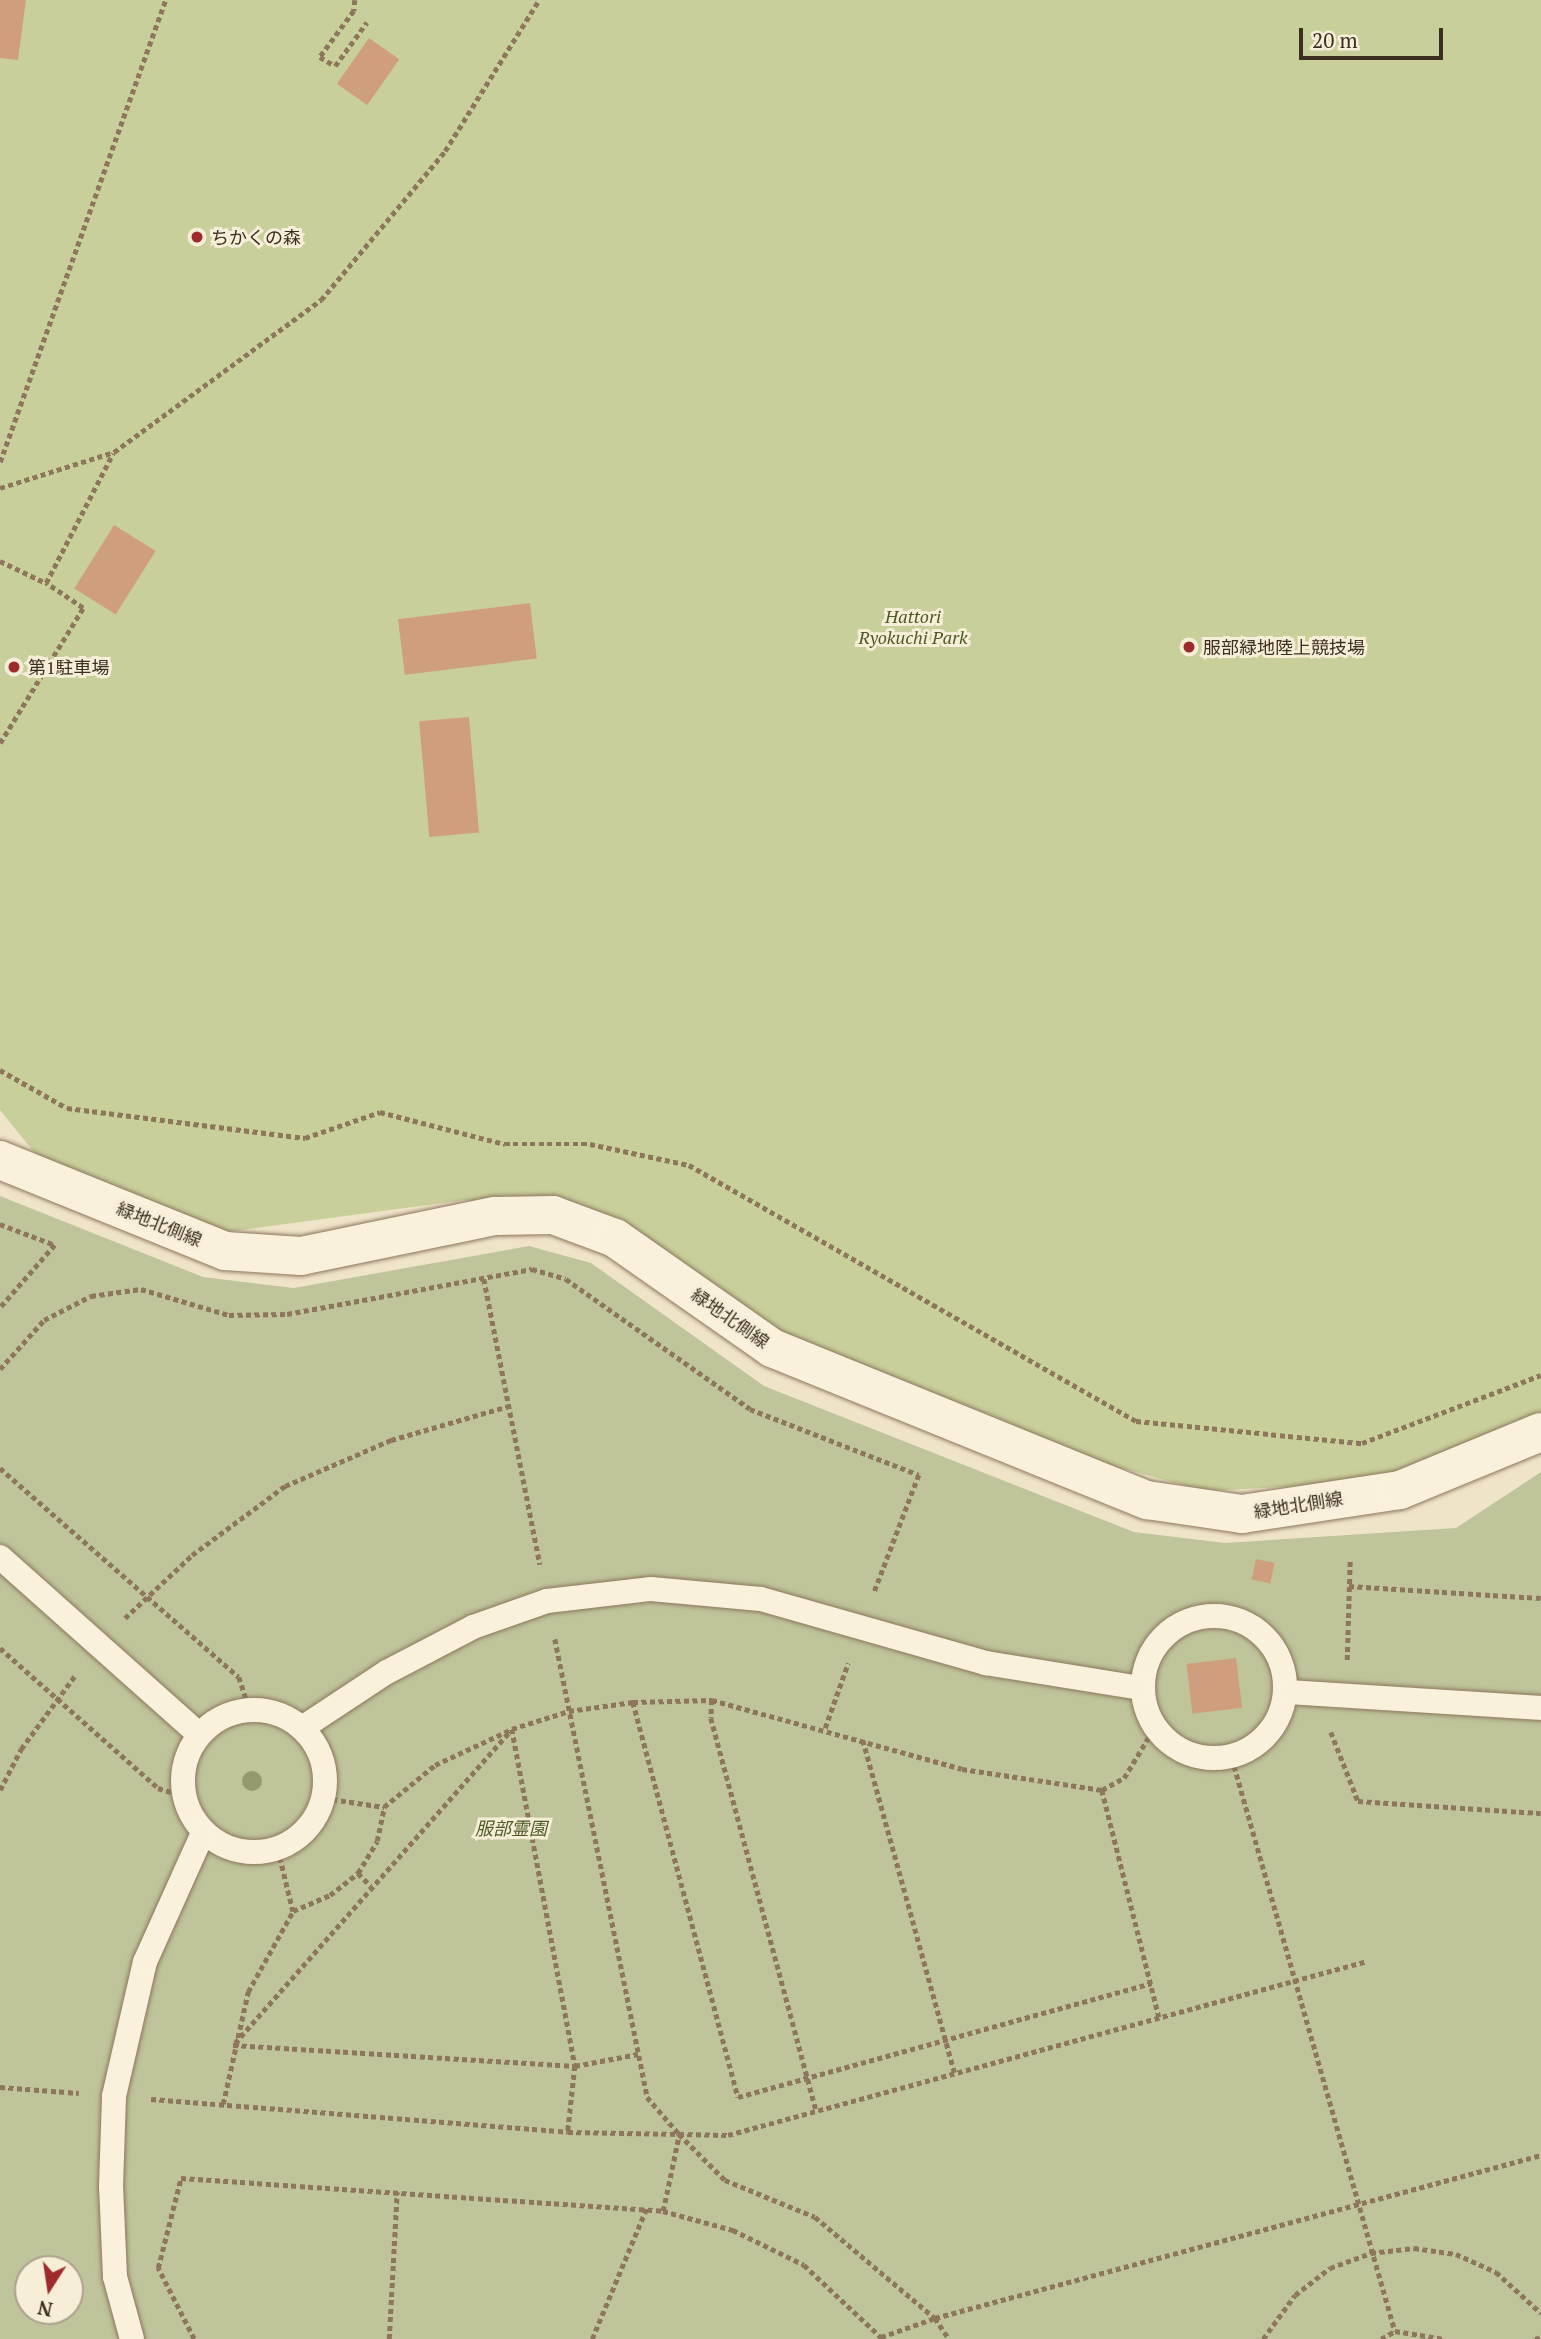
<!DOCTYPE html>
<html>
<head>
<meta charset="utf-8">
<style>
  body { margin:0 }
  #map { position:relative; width:1541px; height:2339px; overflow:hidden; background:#f0e4c8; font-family:"PT Serif","Noto Sans JP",serif }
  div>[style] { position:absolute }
  .green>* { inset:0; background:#c9cf9b }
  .cemetery>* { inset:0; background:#bfc49a }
  .building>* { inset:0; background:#cf9f7d; transform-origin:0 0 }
  .path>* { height:4.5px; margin-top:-2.25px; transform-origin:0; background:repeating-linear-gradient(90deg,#8d765c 0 5px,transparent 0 8.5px) }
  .roads { filter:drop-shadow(0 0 2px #8d765c) drop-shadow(0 0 2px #8d765c) }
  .lane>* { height:24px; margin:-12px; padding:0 12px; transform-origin:12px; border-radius:12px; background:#faf1dc }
  .lane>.ring { margin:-12px; padding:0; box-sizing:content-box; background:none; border:24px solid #faf1dc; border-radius:50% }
  .secondary>* { height:38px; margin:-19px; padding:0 19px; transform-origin:19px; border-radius:19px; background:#faf1dc }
  .trees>* { width:20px; height:20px; margin:-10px; border-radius:50%; background:#96986f }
  .dots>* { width:19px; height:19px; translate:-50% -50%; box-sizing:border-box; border:4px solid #f7eed8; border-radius:50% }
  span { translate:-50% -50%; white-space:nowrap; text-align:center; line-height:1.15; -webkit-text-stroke:6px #f7eed8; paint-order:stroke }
  .poi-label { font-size:18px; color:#3d2e20 }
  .left { translate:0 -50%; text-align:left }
  .park-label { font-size:18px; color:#4d5a26; font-style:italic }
  .street-label { font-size:18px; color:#3d2e20 }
  .north { position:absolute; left:14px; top:2255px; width:70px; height:70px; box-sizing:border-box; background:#f7eed8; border:2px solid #ada18e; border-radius:50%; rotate:192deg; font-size:19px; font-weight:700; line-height:28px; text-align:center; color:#3d2e20 }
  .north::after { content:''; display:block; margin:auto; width:24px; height:32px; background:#9e2a2b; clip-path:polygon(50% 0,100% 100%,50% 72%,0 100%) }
  .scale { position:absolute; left:1299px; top:28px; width:144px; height:32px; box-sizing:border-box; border:4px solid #3d2e20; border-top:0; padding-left:9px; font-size:21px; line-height:24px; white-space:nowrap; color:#3d2e20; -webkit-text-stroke:5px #f7eed8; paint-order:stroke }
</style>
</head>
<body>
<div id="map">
  <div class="green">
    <i style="clip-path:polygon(0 0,1541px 0,1541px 1430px,1395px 1481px,1205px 1491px,974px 1427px,805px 1347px,611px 1220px,465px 1200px,226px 1232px,37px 1156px,0 1110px)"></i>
  </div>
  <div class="cemetery">
    <i style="clip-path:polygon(evenodd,0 1196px,203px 1277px,294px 1288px,529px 1246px,591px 1263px,764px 1386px,1134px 1532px,1225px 1543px,1456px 1528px,1541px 1472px,1541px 2339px,0 2339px,0 1196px,28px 2269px,70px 2269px,70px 2311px,28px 2311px,28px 2269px)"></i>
  </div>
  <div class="building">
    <i style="clip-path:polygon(0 0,26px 0,18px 60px,0 58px)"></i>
    <i style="left:369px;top:38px;width:37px;height:56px;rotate:35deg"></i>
    <i style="left:114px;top:525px;width:49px;height:75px;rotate:32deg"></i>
    <i style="left:530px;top:603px;width:56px;height:133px;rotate:83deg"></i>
    <i style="left:469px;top:717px;width:116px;height:50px;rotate:85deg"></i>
    <i style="left:1256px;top:1559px;width:19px;height:21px;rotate:12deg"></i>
    <i style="left:1236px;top:1658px;width:50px;height:50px;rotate:83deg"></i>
  </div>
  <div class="path">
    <i style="left:355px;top:0;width:11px;rotate:95deg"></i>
    <i style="left:354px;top:11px;width:57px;rotate:126.5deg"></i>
    <i style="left:320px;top:57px;width:17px;rotate:31deg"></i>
    <i style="left:335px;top:66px;width:54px;rotate:-54deg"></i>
    <i style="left:0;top:462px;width:491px;rotate:-70.3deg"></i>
    <i style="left:0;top:488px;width:120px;rotate:-17.5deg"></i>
    <i style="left:114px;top:452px;width:257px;rotate:-36.3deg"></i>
    <i style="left:321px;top:300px;width:194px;rotate:-50.2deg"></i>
    <i style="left:445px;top:151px;width:178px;rotate:-58.1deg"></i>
    <i style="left:0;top:561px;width:51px;rotate:25.6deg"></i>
    <i style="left:46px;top:583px;width:146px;rotate:-62.7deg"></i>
    <i style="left:0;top:743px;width:158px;rotate:-58.4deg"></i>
    <i style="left:83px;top:608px;width:45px;rotate:-146deg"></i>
    <i style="left:0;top:1070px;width:77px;rotate:29.6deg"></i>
    <i style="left:67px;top:1108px;width:240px;rotate:7.2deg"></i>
    <i style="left:305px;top:1138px;width:79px;rotate:-19.1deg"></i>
    <i style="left:380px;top:1112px;width:129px;rotate:14.4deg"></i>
    <i style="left:505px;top:1144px;width:85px"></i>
    <i style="left:590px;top:1144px;width:101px;rotate:12deg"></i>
    <i style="left:689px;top:1165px;width:515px;rotate:29.8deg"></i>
    <i style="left:1136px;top:1421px;width:227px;rotate:5.6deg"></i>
    <i style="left:1362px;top:1443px;width:191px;rotate:-20.8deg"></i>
    <i style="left:0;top:1224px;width:59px;rotate:20.9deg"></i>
    <i style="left:55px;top:1245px;width:84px;rotate:131.1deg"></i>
    <i style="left:484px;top:1279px;width:291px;rotate:78.9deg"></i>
    <i style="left:0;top:1369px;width:66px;rotate:-48.1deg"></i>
    <i style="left:44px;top:1320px;width:53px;rotate:-27.1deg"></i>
    <i style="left:91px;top:1296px;width:50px;rotate:-8deg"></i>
    <i style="left:141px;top:1289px;width:92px;rotate:16.5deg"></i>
    <i style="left:229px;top:1315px;width:58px;rotate:-1deg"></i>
    <i style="left:287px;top:1314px;width:249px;rotate:-10.4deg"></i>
    <i style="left:532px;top:1269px;width:35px;rotate:16deg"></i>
    <i style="left:566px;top:1279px;width:225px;rotate:35.2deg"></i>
    <i style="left:750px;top:1409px;width:181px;rotate:21.3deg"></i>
    <i style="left:919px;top:1475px;width:126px;rotate:110.9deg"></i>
    <i style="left:0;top:1468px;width:317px;rotate:41.2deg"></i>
    <i style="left:239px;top:1677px;width:35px;rotate:72deg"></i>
    <i style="left:1349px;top:1586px;width:192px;rotate:3.6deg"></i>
    <i style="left:125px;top:1618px;width:92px;rotate:-43.2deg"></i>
    <i style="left:192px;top:1555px;width:116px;rotate:-36.6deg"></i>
    <i style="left:285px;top:1486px;width:116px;rotate:-23.5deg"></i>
    <i style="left:391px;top:1440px;width:123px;rotate:-16.1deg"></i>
    <i style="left:555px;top:1639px;width:467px;rotate:78.6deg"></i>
    <i style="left:647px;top:2097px;width:49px;rotate:49.1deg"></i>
    <i style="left:679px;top:2134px;width:49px;rotate:1.2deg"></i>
    <i style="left:728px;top:2135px;width:662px;rotate:-15.23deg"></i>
    <i style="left:0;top:1648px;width:211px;rotate:41.5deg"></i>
    <i style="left:158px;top:1788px;width:27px;rotate:17deg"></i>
    <i style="left:1347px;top:1660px;width:99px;rotate:-88.3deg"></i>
    <i style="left:712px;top:1700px;width:18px;rotate:93deg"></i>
    <i style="left:711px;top:1718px;width:407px;rotate:75deg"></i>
    <i style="left:633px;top:1702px;width:409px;rotate:75.1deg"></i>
    <i style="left:738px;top:2097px;width:429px;rotate:-15.4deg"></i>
    <i style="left:825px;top:1728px;width:69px;rotate:-70.5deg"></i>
    <i style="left:512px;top:1729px;width:343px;rotate:79.4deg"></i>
    <i style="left:575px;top:2066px;width:66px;rotate:96.1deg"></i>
    <i style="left:1331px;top:1732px;width:74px;rotate:68.6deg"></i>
    <i style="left:1358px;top:1801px;width:183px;rotate:3.8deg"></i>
    <i style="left:863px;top:1740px;width:345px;rotate:74.6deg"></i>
    <i style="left:1232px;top:1758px;width:596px;rotate:74.12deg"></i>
    <i style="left:0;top:1790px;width:46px;rotate:-62.9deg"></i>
    <i style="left:21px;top:1749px;width:93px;rotate:-53.7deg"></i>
    <i style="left:1102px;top:1790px;width:234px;rotate:75.9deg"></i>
    <i style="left:324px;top:1798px;width:61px;rotate:8.5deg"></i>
    <i style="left:278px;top:1849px;width:64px;rotate:76.4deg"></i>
    <i style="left:358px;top:1873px;width:18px;rotate:45deg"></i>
    <i style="left:235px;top:2043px;width:414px;rotate:-48.6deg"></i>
    <i style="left:233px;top:2045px;width:343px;rotate:3.5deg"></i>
    <i style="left:575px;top:2066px;width:64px;rotate:-10.8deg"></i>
    <i style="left:0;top:2087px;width:79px;rotate:4.3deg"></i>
    <i style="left:151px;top:2099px;width:418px;rotate:4.5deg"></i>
    <i style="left:568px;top:2132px;width:111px;rotate:1deg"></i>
    <i style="left:679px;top:2134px;width:65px;rotate:45deg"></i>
    <i style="left:725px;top:2180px;width:97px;rotate:22.3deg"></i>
    <i style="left:815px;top:2217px;width:157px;rotate:40.1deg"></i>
    <i style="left:935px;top:2318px;width:25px;rotate:56deg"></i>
    <i style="left:223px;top:2104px;width:115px;rotate:-77.4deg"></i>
    <i style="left:248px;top:1992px;width:93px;rotate:-60.9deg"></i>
    <i style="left:293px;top:1911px;width:40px;rotate:-23.4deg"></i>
    <i style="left:330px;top:1895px;width:36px;rotate:-38deg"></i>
    <i style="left:358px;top:1873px;width:37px;rotate:-59deg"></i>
    <i style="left:377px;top:1841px;width:35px;rotate:-78deg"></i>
    <i style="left:384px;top:1807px;width:66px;rotate:-39.5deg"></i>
    <i style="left:435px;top:1765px;width:85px;rotate:-25.1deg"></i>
    <i style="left:512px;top:1729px;width:60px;rotate:-17.5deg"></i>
    <i style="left:569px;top:1711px;width:65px;rotate:-8deg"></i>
    <i style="left:633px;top:1702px;width:79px;rotate:-1.5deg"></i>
    <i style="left:712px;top:1700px;width:259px;rotate:15.4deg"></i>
    <i style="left:962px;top:1769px;width:142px;rotate:8.5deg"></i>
    <i style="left:1102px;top:1790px;width:25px;rotate:-29deg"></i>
    <i style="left:1124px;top:1778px;width:58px;rotate:-59deg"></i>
    <i style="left:663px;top:2211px;width:78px;rotate:-78.1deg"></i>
    <i style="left:881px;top:2337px;width:57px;rotate:-19.4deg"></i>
    <i style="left:935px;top:2318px;width:628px;rotate:-15.05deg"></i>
    <i style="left:194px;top:2339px;width:80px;rotate:-116.9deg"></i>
    <i style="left:158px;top:2268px;width:93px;rotate:-75.7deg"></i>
    <i style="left:181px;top:2178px;width:483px;rotate:3.9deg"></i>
    <i style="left:663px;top:2211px;width:73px;rotate:15.2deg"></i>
    <i style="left:733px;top:2230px;width:79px;rotate:26.2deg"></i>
    <i style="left:804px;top:2265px;width:108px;rotate:43.1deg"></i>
    <i style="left:389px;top:2339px;width:147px;rotate:-86.9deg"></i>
    <i style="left:592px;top:2339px;width:141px;rotate:-67.4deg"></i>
    <i style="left:1263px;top:2339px;width:54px;rotate:-54deg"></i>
    <i style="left:1295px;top:2295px;width:44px;rotate:-37.6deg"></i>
    <i style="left:1330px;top:2268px;width:44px;rotate:-20.1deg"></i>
    <i style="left:1371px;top:2253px;width:43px;rotate:-6.6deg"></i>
    <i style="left:1414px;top:2248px;width:42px;rotate:8.1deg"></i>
    <i style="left:1456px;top:2254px;width:44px;rotate:24.2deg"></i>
    <i style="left:1496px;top:2272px;width:61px;rotate:42.3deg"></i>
    <i style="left:1381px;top:2339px;width:16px;rotate:-30deg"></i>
    <i style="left:1395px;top:2331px;width:50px;rotate:9.3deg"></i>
    <i style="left:1535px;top:2339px;width:6px;rotate:-18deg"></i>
  </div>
  <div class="roads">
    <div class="lane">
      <i style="left:0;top:1557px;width:266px;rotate:41.7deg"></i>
      <i class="ring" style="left:1143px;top:1616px;width:118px;height:118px"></i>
      <i style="left:1288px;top:1692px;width:254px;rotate:3.6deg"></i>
      <i class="ring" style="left:183px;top:1710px;width:118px;height:118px"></i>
      <i style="left:302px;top:1728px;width:102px;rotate:-33.4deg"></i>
      <i style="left:387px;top:1672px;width:97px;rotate:-27.6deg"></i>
      <i style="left:473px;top:1627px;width:78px;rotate:-19.4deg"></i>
      <i style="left:547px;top:1601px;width:105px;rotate:-6.6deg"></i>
      <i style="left:651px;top:1589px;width:110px;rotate:5.2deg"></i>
      <i style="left:761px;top:1599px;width:234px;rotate:15.9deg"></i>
      <i style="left:986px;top:1663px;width:157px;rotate:9.2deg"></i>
      <i style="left:132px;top:2339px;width:64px;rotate:-105.3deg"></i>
      <i style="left:115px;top:2277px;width:90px;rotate:-92.5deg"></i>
      <i style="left:111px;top:2187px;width:91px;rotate:-88.1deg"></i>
      <i style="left:114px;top:2096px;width:138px;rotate:-77deg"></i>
      <i style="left:145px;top:1962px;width:141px;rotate:-65.8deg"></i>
    </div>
    <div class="secondary">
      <i style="left:0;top:1160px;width:243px;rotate:22deg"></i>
      <i style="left:225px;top:1251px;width:76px;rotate:3.8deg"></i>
      <i style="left:301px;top:1256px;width:198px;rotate:-11.7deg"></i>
      <i style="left:495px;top:1216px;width:58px;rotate:-1deg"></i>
      <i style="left:553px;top:1215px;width:66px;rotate:20.4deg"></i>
      <i style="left:615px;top:1238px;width:192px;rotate:35deg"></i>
      <i style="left:772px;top:1348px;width:405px;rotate:22.1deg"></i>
      <i style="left:1147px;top:1500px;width:96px;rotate:8.4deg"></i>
      <i style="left:1242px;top:1514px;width:160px;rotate:-8.6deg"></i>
      <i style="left:1400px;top:1490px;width:152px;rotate:-22.4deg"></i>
    </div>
  </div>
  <div class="trees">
    <i style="left:252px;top:1781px"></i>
  </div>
  <div class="dots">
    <i style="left:197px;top:237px;background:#9e2a2b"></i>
    <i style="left:1189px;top:647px;background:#9e2a2b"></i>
    <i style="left:14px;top:667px;background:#9e2a2b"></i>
  </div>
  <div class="poi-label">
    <span class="left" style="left:211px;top:237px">ちかくの森</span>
    <span class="left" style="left:1203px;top:647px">服部緑地陸上競技場</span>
    <span class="left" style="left:28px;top:667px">第1駐車場</span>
  </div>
  <div class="park-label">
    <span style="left:913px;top:627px">Hattori<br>Ryokuchi Park</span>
    <span style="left:511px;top:1828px">服部霊園</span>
  </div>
  <div class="street-label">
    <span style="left:159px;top:1224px;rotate:22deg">緑地北側線</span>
    <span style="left:730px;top:1318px;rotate:35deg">緑地北側線</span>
    <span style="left:1298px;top:1505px;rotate:-9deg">緑地北側線</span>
  </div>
  <div class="north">N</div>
  <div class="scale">20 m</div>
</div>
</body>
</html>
